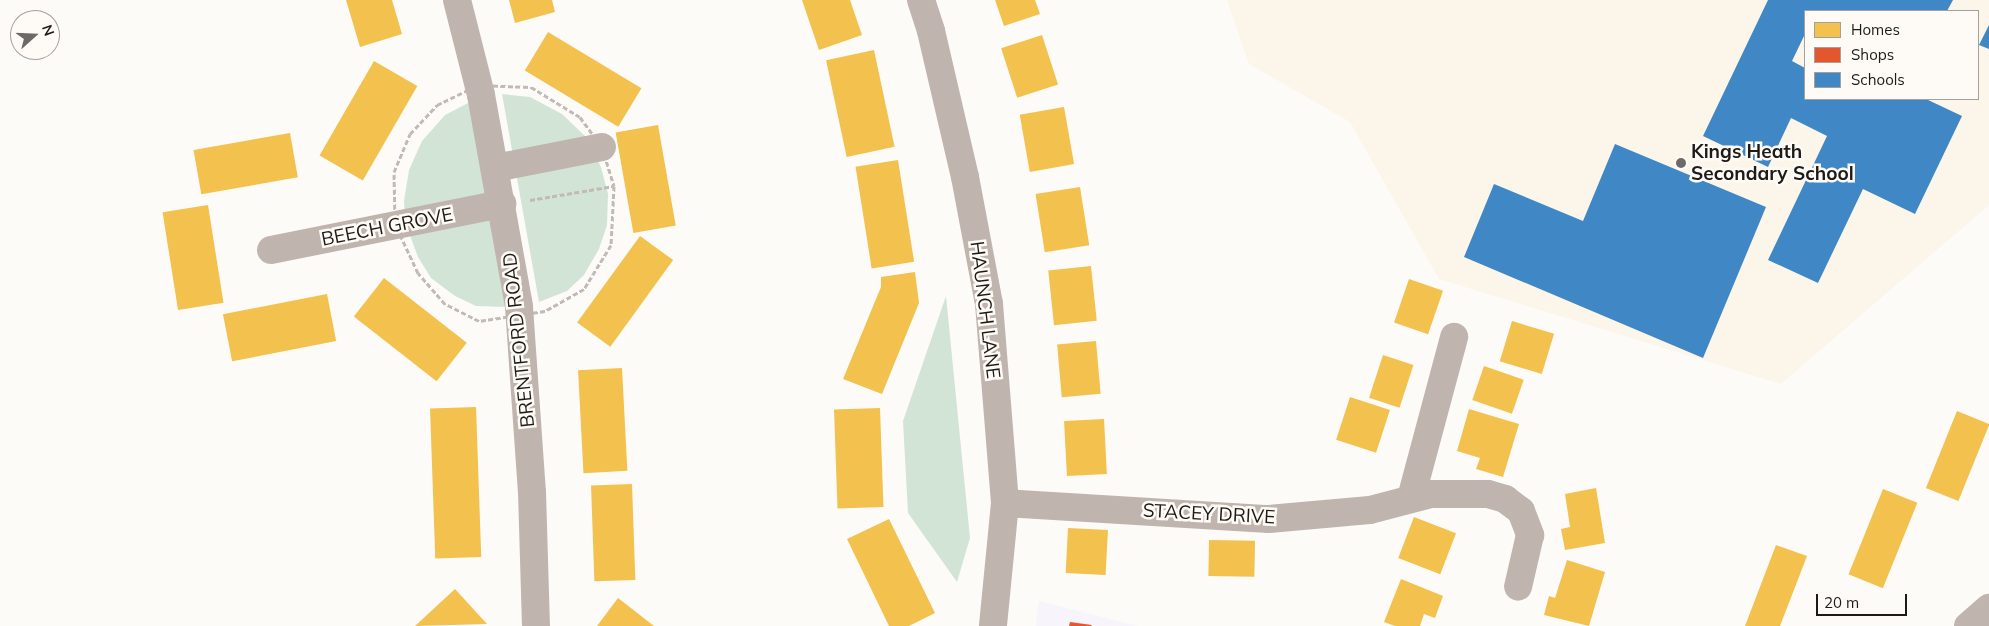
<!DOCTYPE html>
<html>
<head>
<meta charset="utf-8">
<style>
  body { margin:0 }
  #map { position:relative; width:1989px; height:626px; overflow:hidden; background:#fdfbf8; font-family:Mulish,sans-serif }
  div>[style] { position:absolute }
  .commercial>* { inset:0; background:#f8f4fb }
  .education>* { inset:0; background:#fcf5e9 }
  .green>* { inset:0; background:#d2e4d5 }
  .homes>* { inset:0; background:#f2c14e; transform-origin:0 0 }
  .shops>* { inset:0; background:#e4572e }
  .schools>* { inset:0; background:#3f88c5 }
  .path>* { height:3px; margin-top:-1.5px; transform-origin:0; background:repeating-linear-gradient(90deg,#c1bab6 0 5px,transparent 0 7.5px) }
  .minor>* { height:28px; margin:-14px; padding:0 14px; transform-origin:14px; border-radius:14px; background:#c0b5ae }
  .dots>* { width:14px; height:14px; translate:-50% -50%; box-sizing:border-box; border:2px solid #fefbf7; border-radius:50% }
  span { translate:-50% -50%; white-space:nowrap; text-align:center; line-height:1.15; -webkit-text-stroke:5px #fefbf7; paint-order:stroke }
  .poi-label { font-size:19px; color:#1e1a17; font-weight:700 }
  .left { translate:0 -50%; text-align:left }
  .street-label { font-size:19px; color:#1e1a17 }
  .legend { position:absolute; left:1804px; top:10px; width:175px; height:90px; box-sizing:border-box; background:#fefbf7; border:1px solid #a4a19d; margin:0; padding:6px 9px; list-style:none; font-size:15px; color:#1e1a17 }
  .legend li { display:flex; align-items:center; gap:10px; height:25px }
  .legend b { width:25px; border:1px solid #a4a19d }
  .north { position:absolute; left:10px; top:10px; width:50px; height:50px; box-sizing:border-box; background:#fefbf7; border:1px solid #a4a19d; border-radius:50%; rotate:70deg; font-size:14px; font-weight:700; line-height:20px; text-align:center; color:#1e1a17 }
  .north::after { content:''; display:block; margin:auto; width:18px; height:22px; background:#6c6966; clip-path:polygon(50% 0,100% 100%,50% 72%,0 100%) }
  .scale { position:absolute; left:1816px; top:594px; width:91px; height:22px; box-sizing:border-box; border:2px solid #1e1a17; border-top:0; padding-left:6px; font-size:15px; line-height:18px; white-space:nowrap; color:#1e1a17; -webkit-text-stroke:4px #fefbf7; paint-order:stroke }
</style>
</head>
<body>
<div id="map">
  <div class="commercial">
    <i style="clip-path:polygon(1039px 601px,1138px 626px,1036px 626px)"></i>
  </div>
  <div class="education">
    <i style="clip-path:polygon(evenodd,1227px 0,1989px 0,1989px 205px,1781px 384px,1439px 279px,1350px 122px,1249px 64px,1227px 0,1805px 11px,1978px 11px,1978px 99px,1805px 99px,1805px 11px)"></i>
  </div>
  <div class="green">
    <i style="clip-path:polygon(502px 94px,530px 97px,562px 114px,586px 137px,601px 167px,608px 194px,607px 225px,599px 249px,584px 275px,567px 291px,539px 302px)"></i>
    <i style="clip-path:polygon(470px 102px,506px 307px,476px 306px,455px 296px,431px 278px,418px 257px,405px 222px,404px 201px,409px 170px,422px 141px,445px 115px)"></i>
    <i style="clip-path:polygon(946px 296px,970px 538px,957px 582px,908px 513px,903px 421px)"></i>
  </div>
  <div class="homes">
    <i style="clip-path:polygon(346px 0,392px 0,402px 34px,360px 47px)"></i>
    <i style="clip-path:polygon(509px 0,552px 0,555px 12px,515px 23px)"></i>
    <i style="clip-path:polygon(802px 0,850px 0,862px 35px,819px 50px)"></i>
    <i style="clip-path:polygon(995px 0,1035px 0,1040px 14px,1004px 26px)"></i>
    <i style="left:548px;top:32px;width:109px;height:45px;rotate:31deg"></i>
    <i style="left:1042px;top:35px;width:52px;height:43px;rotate:72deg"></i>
    <i style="left:874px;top:50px;width:99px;height:49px;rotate:78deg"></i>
    <i style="left:374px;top:61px;width:50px;height:109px;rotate:30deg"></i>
    <i style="left:1064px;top:107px;width:58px;height:45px;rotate:80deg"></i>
    <i style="left:658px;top:125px;width:102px;height:43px;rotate:80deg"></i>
    <i style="left:290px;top:133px;width:45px;height:98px;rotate:80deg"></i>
    <i style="left:898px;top:160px;width:103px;height:43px;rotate:81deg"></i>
    <i style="left:1080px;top:187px;width:59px;height:45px;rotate:81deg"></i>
    <i style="left:208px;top:205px;width:99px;height:46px;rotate:81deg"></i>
    <i style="left:640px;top:236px;width:41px;height:107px;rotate:36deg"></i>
    <i style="left:1091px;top:266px;width:55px;height:43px;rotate:84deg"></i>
    <i style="clip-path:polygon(915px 272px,919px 303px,882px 394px,843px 379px,881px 287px,881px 277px)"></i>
    <i style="left:384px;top:278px;width:105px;height:49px;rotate:38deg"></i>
    <i style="left:1409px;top:279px;width:36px;height:46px;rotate:19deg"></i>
    <i style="left:327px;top:294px;width:48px;height:106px;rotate:79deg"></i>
    <i style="left:1512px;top:321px;width:44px;height:42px;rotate:17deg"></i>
    <i style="left:1096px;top:341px;width:53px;height:39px;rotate:85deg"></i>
    <i style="left:1383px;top:355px;width:32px;height:45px;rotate:18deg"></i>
    <i style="left:1484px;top:366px;width:42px;height:36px;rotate:19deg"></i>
    <i style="left:622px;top:368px;width:103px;height:44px;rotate:87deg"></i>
    <i style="left:1350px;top:397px;width:42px;height:45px;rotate:18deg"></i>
    <i style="left:476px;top:407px;width:150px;height:46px;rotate:88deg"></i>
    <i style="left:880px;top:408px;width:99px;height:46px;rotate:88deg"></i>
    <i style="clip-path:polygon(1469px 409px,1519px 424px,1503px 477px,1476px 469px,1480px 458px,1457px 451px)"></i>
    <i style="left:1957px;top:411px;width:35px;height:83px;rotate:22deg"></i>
    <i style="left:1104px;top:419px;width:55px;height:40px;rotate:87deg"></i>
    <i style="left:632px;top:484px;width:96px;height:41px;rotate:88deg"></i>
    <i style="clip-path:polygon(1596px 488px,1605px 543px,1565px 550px,1561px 529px,1570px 527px,1565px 494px)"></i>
    <i style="left:1883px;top:489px;width:37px;height:92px;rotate:22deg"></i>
    <i style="left:1414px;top:517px;width:45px;height:44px;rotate:21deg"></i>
    <i style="clip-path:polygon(889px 519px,935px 613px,909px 626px,889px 626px,847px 539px)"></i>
    <i style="left:1068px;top:528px;width:40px;height:45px;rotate:3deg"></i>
    <i style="left:1209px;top:540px;width:46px;height:36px;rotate:1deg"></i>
    <i style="clip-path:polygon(1776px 545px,1807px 556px,1780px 626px,1745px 626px)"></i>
    <i style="clip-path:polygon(1567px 560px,1605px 572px,1589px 626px,1544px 615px,1549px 596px,1555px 598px)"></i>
    <i style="clip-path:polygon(1401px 579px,1443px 596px,1435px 618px,1424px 614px,1420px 626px,1395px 626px,1384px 622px)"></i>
    <i style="clip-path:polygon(455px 589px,487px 624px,415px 626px)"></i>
    <i style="clip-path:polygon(618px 598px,654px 626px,597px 626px)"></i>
  </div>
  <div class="shops">
    <i style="clip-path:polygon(1070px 622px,1092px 625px,1091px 626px,1069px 626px)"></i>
  </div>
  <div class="schools">
    <i style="clip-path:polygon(1768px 0,1953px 0,1947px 11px,1805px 11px,1805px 34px,1792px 61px,1805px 68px,1805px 99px,1926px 99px,1962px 116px,1915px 214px,1863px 189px,1818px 283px,1768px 260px,1827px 136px,1791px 118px,1768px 167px,1703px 136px)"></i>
    <i style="clip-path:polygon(1989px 25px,1989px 49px,1979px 45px)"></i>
    <i style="clip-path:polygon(1615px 144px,1766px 207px,1703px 358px,1464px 257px,1494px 184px,1583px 221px)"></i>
  </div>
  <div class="path">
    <i style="left:478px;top:85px;width:53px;rotate:2.2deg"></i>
    <i style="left:531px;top:87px;width:57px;rotate:31.5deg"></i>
    <i style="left:580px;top:117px;width:37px;rotate:54deg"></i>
    <i style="left:602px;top:147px;width:41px;rotate:72.9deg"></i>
    <i style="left:614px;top:186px;width:59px;rotate:92.9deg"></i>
    <i style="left:611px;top:245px;width:52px;rotate:121.5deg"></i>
    <i style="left:584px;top:289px;width:45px;rotate:150.6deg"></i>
    <i style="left:545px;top:311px;width:67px;rotate:171.4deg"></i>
    <i style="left:479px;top:321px;width:38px;rotate:-153deg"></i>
    <i style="left:445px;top:304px;width:41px;rotate:-131.1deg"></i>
    <i style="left:418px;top:273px;width:54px;rotate:-115.1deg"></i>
    <i style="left:395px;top:224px;width:52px;rotate:-91.1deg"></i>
    <i style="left:394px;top:172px;width:41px;rotate:-67.2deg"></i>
    <i style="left:410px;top:134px;width:40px;rotate:-47deg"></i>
    <i style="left:437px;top:105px;width:46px;rotate:-26deg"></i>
    <i style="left:530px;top:200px;width:85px;rotate:-9.5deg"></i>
  </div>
  <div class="minor">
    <i style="left:457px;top:0;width:98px;rotate:75.8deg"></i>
    <i style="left:481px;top:95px;width:215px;rotate:79.8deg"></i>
    <i style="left:519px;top:307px;width:185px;rotate:86deg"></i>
    <i style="left:532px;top:492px;width:134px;rotate:88.3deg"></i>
    <i style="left:921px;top:0;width:33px;rotate:72deg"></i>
    <i style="left:931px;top:31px;width:150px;rotate:76.9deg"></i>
    <i style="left:965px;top:177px;width:129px;rotate:79.3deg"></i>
    <i style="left:989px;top:304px;width:200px;rotate:85.4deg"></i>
    <i style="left:1005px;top:503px;width:124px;rotate:95.6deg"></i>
    <i style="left:495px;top:168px;width:109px;rotate:-11.1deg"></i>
    <i style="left:271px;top:250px;width:236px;rotate:-11.3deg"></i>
    <i style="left:1411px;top:498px;width:167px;rotate:-75deg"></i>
    <i style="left:1005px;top:503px;width:264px;rotate:3.5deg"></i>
    <i style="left:1269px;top:519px;width:101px;rotate:-5.1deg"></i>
    <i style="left:1370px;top:510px;width:63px;rotate:-14.7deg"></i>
    <i style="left:1431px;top:494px;width:57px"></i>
    <i style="left:1488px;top:494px;width:18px;rotate:16deg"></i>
    <i style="left:1505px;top:499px;width:20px;rotate:37deg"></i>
    <i style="left:1521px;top:511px;width:26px;rotate:69deg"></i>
    <i style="left:1530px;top:535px;width:53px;rotate:103deg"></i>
    <i style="left:1968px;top:626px;width:28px;rotate:-41deg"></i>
  </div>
  <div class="dots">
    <i style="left:1681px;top:163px;background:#6c6966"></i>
  </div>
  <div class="poi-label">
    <span class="left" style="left:1691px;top:163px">Kings Heath<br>Secondary School</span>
  </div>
  <div class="street-label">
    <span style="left:387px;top:227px;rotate:-11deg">BEECH GROVE</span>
    <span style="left:985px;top:310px;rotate:83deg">HAUNCH LANE</span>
    <span style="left:519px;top:340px;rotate:-96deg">BRENTFORD ROAD</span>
    <span style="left:1209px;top:514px;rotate:3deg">STACEY DRIVE</span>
  </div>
  <ul class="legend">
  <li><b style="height:14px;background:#f2c14e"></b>Homes</li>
  <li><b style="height:14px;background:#e4572e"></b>Shops</li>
  <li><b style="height:14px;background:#3f88c5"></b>Schools</li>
  </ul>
  <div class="north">N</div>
  <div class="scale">20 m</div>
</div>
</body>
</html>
